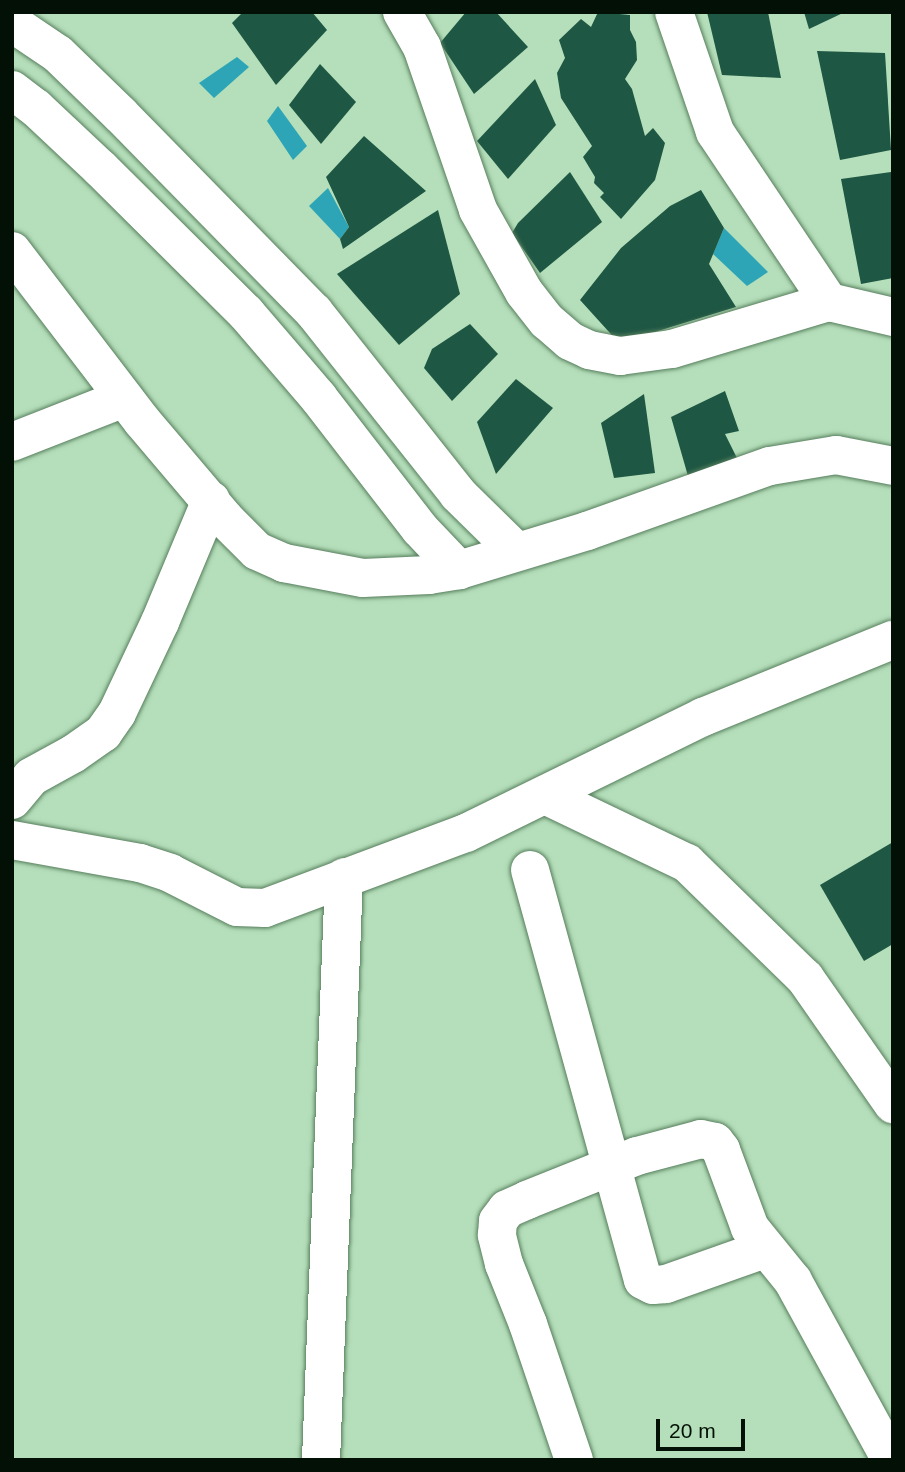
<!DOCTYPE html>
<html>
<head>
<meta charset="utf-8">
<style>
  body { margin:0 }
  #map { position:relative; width:905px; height:1472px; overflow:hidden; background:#b5dfba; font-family:Helvetica,sans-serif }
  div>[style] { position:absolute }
  .water>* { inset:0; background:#2da5b6 }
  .building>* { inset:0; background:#1e5744 }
  .roads { filter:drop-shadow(0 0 2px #577e5d) drop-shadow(0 0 2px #577e5d) }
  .minor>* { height:38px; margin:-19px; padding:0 19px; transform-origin:19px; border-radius:19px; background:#fff }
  span { translate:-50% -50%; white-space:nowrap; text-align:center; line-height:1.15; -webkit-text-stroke:7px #b5dfba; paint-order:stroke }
  .frame { position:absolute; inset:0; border:14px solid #031005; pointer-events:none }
  .scale { position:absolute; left:656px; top:1419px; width:89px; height:32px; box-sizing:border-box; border:4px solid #031005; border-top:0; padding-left:9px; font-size:21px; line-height:24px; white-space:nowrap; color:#031005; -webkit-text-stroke:5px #b5dfba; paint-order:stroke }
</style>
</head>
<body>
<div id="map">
  <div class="water">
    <i style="clip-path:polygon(237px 57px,249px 67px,214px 98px,199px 83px)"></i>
    <i style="clip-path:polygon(278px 106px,307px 146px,293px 160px,267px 121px)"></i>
    <i style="clip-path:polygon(328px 188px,349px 227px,340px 239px,309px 206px)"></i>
    <i style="clip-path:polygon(724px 228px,768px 272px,747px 286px,713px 254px)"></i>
  </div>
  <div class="building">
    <i style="clip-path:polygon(243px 12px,312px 12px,327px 30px,276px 85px,232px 23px)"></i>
    <i style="clip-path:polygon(466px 12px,496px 12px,528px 47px,474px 94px,440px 43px)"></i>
    <i style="clip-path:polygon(598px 12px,630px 15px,630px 30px,636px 42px,637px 60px,625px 79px,632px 89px,645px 136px,653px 128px,665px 143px,655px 180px,621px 219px,600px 197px,604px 193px,594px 183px,595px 177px,583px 157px,592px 146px,561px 98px,557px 73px,565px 58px,559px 40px,581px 19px,591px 27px)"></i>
    <i style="clip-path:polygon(707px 12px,768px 12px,781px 78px,722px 75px)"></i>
    <i style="clip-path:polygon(804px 12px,845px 12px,809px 29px)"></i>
    <i style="clip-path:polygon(817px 51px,885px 53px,891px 150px,840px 160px)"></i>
    <i style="clip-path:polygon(320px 64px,356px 102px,321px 144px,289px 105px)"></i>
    <i style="clip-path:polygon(535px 79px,556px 125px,508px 179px,477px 141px)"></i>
    <i style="clip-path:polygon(364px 136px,426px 191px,343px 249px,340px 239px,349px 227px,326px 177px)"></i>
    <i style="clip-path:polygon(570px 172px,602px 222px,540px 273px,512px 233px,518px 223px)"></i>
    <i style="clip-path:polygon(891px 172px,893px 278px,861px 284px,841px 179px)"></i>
    <i style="clip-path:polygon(701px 190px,724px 228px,709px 264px,736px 307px,619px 343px,580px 300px,621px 248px,670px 206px)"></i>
    <i style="clip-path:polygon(438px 210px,460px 294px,399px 345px,337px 274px)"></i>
    <i style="clip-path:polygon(470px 324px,498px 354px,452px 401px,424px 368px,432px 349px)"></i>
    <i style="clip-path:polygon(516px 379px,553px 408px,496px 474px,477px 422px)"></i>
    <i style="clip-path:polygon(725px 391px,739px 431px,725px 434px,739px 462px,688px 476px,671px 417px)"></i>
    <i style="clip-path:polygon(644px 394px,655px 473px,614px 478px,601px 423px)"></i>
    <i style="clip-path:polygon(893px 842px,893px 944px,864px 961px,820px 885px)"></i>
  </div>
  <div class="roads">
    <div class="minor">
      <i style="left:402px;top:12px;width:40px;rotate:60.3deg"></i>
      <i style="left:422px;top:47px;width:172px;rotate:71deg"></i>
      <i style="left:478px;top:210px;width:94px;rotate:60.7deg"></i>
      <i style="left:524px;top:292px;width:37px;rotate:52deg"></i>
      <i style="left:547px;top:321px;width:30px;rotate:41deg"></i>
      <i style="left:570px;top:341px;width:21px;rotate:25deg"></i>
      <i style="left:589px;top:350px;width:32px;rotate:11deg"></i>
      <i style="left:620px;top:356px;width:52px;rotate:-7.7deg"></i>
      <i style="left:672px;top:349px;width:164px;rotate:-16.7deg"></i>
      <i style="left:829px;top:302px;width:66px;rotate:13.2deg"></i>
      <i style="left:674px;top:12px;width:127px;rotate:71.1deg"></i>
      <i style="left:715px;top:132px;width:205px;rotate:56.2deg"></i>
      <i style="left:12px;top:23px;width:55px;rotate:34deg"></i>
      <i style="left:58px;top:54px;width:88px;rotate:44.1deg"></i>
      <i style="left:121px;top:115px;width:276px;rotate:45.6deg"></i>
      <i style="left:314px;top:312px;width:232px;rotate:51.6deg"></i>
      <i style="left:458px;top:494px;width:81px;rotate:44.5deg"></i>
      <i style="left:12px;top:90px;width:30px;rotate:37deg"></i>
      <i style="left:36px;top:108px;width:88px;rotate:43.2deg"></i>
      <i style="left:100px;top:168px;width:206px;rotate:44.8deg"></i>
      <i style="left:246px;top:313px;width:111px;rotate:49.4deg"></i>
      <i style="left:318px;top:397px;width:167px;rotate:52.3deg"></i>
      <i style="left:420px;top:529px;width:57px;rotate:46.4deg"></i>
      <i style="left:12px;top:251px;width:214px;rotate:52.6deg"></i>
      <i style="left:142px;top:421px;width:128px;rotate:49.7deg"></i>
      <i style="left:225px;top:519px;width:45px;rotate:45deg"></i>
      <i style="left:257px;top:551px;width:30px;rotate:24deg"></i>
      <i style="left:284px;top:563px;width:80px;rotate:10.8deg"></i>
      <i style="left:363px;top:578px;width:66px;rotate:-2.6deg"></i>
      <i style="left:429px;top:575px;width:30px;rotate:-9deg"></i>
      <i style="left:459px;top:570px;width:134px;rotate:-16.9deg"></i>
      <i style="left:587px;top:531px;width:194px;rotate:-19.6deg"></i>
      <i style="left:770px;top:466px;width:67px;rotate:-9.5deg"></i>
      <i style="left:836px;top:455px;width:58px;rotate:10.9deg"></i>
      <i style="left:12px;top:442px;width:120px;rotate:-21.4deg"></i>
      <i style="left:545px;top:795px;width:157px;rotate:25.6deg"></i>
      <i style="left:687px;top:863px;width:165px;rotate:44.3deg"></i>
      <i style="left:805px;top:978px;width:154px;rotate:55.1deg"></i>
      <i style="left:12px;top:800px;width:30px;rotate:-50deg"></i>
      <i style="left:31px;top:777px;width:48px;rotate:-28.7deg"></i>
      <i style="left:73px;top:754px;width:37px;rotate:-35deg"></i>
      <i style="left:103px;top:733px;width:24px;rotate:-55deg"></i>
      <i style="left:117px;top:713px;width:101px;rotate:-64.7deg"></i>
      <i style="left:160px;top:622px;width:132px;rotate:-67.3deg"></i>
      <i style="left:12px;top:840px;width:130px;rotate:10.2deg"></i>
      <i style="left:140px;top:863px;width:32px;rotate:18deg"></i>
      <i style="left:170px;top:873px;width:75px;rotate:26.9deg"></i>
      <i style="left:237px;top:907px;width:28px;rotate:2deg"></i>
      <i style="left:265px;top:908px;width:215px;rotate:-20.5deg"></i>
      <i style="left:466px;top:833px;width:264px;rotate:-26.1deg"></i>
      <i style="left:703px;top:717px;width:205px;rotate:-22.1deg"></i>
      <i style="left:530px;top:870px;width:425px;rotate:74.6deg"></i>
      <i style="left:643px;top:1280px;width:11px;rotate:27deg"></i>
      <i style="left:653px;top:1285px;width:13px;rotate:-4deg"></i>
      <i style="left:666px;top:1284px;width:105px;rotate:-19.5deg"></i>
      <i style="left:321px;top:1460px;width:583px;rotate:-87.74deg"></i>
      <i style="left:574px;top:1460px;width:144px;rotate:-108.7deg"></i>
      <i style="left:528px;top:1324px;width:65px;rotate:-111.8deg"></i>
      <i style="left:504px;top:1264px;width:30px;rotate:-104deg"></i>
      <i style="left:497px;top:1235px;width:14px;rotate:-86deg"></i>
      <i style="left:498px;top:1221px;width:15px;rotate:-53deg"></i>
      <i style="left:507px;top:1209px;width:22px;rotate:-24deg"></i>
      <i style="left:527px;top:1200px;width:118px;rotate:-21.8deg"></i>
      <i style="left:637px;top:1156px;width:66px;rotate:-14.9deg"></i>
      <i style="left:701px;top:1139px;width:14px;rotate:12deg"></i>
      <i style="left:715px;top:1142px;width:10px;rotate:53deg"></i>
      <i style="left:721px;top:1150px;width:83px;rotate:69.6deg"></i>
      <i style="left:750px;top:1228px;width:68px;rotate:50.9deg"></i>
      <i style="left:793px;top:1281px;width:204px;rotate:61.3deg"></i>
    </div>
  </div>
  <div class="frame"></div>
  <div class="scale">20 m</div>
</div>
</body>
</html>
